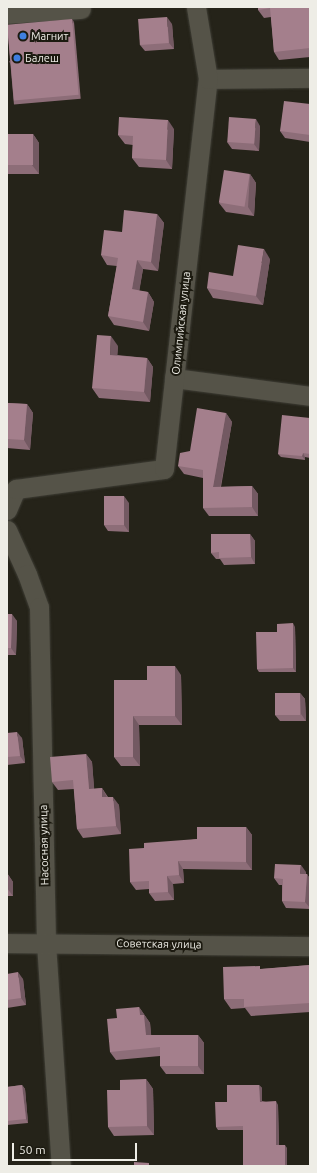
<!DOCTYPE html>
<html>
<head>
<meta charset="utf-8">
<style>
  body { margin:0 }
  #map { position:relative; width:317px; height:1173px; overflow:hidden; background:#252319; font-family:Ubuntu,sans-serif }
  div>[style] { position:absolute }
  .roads { filter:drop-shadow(0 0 1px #3f3e36) drop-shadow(0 0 1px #3f3e36) }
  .minor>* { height:19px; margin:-9.5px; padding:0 9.5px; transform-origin:9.5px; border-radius:9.5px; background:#555348 }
  .wall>* { inset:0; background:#8d6d78; transform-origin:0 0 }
  .shaded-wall>* { inset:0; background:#735962; transform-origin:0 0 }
  .building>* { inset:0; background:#a47f8c; transform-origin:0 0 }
  .dots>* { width:11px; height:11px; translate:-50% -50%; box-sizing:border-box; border:2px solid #1c1a10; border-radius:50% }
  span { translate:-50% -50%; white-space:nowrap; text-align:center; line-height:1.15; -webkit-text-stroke:4px #1c1a10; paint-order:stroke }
  .poi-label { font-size:11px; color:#eeede6 }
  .left { translate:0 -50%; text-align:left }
  .street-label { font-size:11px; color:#eeede6 }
  .frame { position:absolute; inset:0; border:8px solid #eeede6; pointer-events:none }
  .scale { position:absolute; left:12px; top:1143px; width:125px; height:18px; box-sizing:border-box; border:2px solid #eeede6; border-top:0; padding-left:5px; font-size:12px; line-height:14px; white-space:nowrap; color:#eeede6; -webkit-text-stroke:3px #1c1a10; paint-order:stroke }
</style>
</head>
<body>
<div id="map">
  <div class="roads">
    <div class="minor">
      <i style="left:7px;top:14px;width:74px;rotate:-3.9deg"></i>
      <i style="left:208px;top:79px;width:102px;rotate:-0.6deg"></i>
      <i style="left:174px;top:378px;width:137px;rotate:7.5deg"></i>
      <i style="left:7px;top:510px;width:23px;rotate:-67deg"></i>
      <i style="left:16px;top:489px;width:149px;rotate:-7.7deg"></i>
      <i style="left:164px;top:469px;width:392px;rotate:-83.6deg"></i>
      <i style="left:208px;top:79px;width:73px;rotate:-99.5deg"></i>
      <i style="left:7px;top:530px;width:48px;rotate:65.6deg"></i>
      <i style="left:27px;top:574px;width:35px;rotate:70deg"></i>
      <i style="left:39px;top:607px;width:336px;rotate:88.8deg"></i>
      <i style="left:46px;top:943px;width:224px;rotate:86.2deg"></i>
      <i style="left:7px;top:943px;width:303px;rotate:0.6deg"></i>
    </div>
  </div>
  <div class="wall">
    <i style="clip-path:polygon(258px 7px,310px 7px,310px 57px,279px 60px,274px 52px,271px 17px,264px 18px,258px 10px)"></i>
    <i style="left:74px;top:22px;width:77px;height:67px;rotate:85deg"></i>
    <i style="clip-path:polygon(172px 24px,174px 49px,145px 51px,140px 45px)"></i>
    <i style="clip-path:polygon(310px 104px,310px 142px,285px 138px,280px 131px)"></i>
    <i style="clip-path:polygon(260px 126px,259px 151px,232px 149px,227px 142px)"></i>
    <i style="clip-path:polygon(174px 129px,172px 169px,139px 167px,132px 158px,133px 145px,125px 144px,118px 135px)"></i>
    <i style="clip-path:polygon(7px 134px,33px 134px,39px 143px,39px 174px,7px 174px)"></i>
    <i style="clip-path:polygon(250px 174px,256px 183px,254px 216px,226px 212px,219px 203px)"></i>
    <i style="clip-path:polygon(157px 214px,164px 223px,158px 271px,143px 269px,139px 291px,148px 292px,154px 302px,149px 331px,114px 325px,108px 316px,117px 266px,107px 265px,101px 255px,122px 232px)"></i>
    <i style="clip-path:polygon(270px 259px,263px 305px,213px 298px,207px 288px)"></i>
    <i style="clip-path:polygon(118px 346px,117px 355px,147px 358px,153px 367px,150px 402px,99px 398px,92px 388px)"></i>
    <i style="clip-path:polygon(7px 403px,27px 404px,33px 413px,30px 450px,7px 448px)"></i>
    <i style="clip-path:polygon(226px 413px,232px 422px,221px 487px,252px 486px,258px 494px,258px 516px,209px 516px,203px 508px,203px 478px,184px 474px,178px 466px,190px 451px)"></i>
    <i style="clip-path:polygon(310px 418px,310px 458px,305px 457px,305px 460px,281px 457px,278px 454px)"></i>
    <i style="clip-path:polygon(129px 503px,129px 532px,108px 531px,104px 525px)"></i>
    <i style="clip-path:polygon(250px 534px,255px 541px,255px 564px,224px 565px,220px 559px,216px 559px,211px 553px)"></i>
    <i style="clip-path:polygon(7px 614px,17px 621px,16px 655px,7px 655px)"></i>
    <i style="clip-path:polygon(295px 627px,296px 672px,259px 672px,257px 669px,277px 632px)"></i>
    <i style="clip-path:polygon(181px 675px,182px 725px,139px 725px,140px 766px,121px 766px,114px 757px,147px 680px)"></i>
    <i style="clip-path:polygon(300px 693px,305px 699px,306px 721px,280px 721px,275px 715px)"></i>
    <i style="clip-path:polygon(7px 733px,22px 738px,25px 763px,7px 765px)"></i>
    <i style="clip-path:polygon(86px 754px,92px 762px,94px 789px,102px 788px,108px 797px,119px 805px,121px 834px,83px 838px,77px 829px,74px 789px,58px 790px,52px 782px)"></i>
    <i style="clip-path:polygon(246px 827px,252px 835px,252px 870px,183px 869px,184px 883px,173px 884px,174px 900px,155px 901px,149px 893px,149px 889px,136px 890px,130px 882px,144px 848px,197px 839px)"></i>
    <i style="clip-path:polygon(306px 872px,306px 874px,307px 874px,310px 879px,310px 909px,286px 908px,282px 901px,282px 885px,279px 885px,274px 878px)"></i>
    <i style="clip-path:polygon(7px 873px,13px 882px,13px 896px,7px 896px)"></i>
    <i style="clip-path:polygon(310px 965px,310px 1012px,251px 1016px,245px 1008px,231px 1009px,224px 999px,262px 969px)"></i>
    <i style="clip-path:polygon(7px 974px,23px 979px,26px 1005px,7px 1008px)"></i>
    <i style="clip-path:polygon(139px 1007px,150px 1023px,151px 1035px,198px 1035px,204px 1043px,204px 1074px,166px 1074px,160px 1066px,160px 1056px,116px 1060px,110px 1052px,117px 1018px)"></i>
    <i style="clip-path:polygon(146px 1079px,153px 1089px,154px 1135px,114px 1136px,108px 1127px,120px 1090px)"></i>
    <i style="clip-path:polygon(22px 1085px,25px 1089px,28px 1123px,7px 1125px,7px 1087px)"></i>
    <i style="clip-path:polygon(259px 1085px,262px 1088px,262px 1101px,278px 1105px,279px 1145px,287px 1148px,287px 1166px,243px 1166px,243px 1130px,218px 1130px,216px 1127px,227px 1102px)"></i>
  </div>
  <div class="shaded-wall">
    <i style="clip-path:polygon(167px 17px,172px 24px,174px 49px,169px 43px)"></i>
    <i style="left:72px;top:19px;width:4px;height:76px;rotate:56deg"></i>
    <i style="clip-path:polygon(256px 119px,260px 126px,259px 151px,254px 144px)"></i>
    <i style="clip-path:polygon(168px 120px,174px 129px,172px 169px,166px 160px)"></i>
    <i style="clip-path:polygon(33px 134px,39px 143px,39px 174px,32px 165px)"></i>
    <i style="clip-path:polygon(250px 174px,256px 183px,254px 216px,248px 207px)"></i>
    <i style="clip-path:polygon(157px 214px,164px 223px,158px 271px,151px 262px)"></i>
    <i style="clip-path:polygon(264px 249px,270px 259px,263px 305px,256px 296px)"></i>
    <i style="clip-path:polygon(137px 260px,143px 269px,138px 299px,132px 289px)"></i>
    <i style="clip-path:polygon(148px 292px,154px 302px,149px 331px,143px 322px)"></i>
    <i style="clip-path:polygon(111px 336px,118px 346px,117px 364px,110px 355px)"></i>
    <i style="clip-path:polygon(147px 358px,153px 367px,150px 402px,144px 392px)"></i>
    <i style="clip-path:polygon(27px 404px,33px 413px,30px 450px,24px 440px)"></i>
    <i style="clip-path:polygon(226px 413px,232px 422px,219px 495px,213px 487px)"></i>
    <i style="clip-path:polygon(303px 453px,305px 457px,305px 460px,302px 456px)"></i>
    <i style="clip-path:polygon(252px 486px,258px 494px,258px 516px,252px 507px)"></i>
    <i style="clip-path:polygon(124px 496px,129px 503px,129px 532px,124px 525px)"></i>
    <i style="clip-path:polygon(250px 534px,255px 541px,255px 564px,251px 557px)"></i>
    <i style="clip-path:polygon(12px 614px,17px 621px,16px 655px,11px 648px)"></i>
    <i style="clip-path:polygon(293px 623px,295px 627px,296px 672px,293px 668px)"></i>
    <i style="clip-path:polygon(175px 666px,181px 675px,182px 725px,175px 716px)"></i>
    <i style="clip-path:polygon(300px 693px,305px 699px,306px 721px,301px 714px)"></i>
    <i style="clip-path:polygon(133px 716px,139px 725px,140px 766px,133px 757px)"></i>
    <i style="clip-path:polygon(17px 732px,22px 738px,25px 763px,20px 756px)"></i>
    <i style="clip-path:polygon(86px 754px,92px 762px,95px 798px,89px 789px)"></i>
    <i style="clip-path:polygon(102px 788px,107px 797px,108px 806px,102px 797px)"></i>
    <i style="clip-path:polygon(113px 797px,119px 805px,121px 834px,116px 826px)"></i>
    <i style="clip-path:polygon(246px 827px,252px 835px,252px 870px,246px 862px)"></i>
    <i style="clip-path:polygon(178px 861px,183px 869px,184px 883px,179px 875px)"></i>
    <i style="clip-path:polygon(301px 865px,306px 872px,305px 881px,300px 874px)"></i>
    <i style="clip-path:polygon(7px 873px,13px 882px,13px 896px,7px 888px)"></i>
    <i style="clip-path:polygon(307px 874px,310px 879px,310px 908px,305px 902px)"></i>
    <i style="clip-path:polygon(167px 876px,173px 884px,174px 900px,168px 892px)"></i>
    <i style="clip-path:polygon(18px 972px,23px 979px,26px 1005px,21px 998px)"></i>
    <i style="clip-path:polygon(139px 1007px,150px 1023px,152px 1043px,146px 1035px,140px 1015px)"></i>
    <i style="clip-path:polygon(198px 1035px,204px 1043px,204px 1074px,198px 1066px)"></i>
    <i style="clip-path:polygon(146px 1079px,153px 1089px,154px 1135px,147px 1126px)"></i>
    <i style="clip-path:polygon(22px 1085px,25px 1089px,28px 1123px,26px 1119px)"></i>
    <i style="clip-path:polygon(259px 1085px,262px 1088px,262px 1105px,260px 1102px)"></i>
    <i style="clip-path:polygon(276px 1101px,278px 1105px,279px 1149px,276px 1145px)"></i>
    <i style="clip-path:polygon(285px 1145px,287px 1148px,287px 1166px,285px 1166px)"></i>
  </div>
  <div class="building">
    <i style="clip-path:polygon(258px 7px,310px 7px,310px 48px,274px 52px,270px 8px,258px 10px)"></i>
    <i style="left:167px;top:17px;width:26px;height:29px;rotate:86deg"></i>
    <i style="left:72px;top:19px;width:76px;height:65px;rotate:85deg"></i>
    <i style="clip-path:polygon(284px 101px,310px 104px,310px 135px,280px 131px)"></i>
    <i style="clip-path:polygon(119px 117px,168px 120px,166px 160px,132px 158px,133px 136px,118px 135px)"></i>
    <i style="left:229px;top:117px;width:27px;height:25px;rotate:4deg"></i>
    <i style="left:7px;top:134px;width:26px;height:31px"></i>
    <i style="left:224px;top:170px;width:26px;height:33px;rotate:9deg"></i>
    <i style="clip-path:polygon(124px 210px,157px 214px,151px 262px,137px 260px,132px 289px,148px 292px,143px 322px,108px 316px,118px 258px,101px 255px,104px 230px,122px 232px)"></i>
    <i style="clip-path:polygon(238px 245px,264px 249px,256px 296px,207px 288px,209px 272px,233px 276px)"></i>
    <i style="clip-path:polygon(97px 335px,111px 336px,110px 355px,147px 358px,144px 392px,92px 388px)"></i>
    <i style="clip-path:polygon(7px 403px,27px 404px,24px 440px,7px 439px)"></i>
    <i style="clip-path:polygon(197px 408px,226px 413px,213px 487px,252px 486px,252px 507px,203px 508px,203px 470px,178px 466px,180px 453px,190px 451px)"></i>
    <i style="clip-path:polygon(282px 415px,310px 418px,310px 454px,303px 453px,302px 456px,278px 454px)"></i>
    <i style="left:104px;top:496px;width:20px;height:29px"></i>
    <i style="clip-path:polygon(211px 534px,250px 534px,251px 557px,219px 558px,219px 552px,211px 553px)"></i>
    <i style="clip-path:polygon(7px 614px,12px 614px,11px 648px,7px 648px)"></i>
    <i style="clip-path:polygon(293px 623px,293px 668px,257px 669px,256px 632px,277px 632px,277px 624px)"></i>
    <i style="clip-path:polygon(147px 666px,175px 666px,175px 716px,133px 716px,133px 757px,114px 757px,114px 680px,147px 680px)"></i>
    <i style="left:275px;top:693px;width:25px;height:22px"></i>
    <i style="clip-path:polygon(17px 732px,20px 756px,7px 757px,7px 733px)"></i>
    <i style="clip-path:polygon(86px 754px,89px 789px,102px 788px,102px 797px,113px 797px,116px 826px,77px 829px,73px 780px,52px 782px,50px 757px)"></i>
    <i style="clip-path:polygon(197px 827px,246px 827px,246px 862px,178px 861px,179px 875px,167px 876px,168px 892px,149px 893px,149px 881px,130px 882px,129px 849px,144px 848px,144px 843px,197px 839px)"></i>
    <i style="clip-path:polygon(275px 864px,301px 865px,300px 874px,307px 874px,305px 902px,282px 901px,283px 879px,274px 878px)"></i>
    <i style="clip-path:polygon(310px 965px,310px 1003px,244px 1007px,244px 999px,224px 999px,223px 967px,260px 966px,260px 969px)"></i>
    <i style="clip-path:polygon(18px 972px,21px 998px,7px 1000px,7px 974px)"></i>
    <i style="clip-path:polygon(139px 1007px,140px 1015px,144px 1015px,146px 1035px,198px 1035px,198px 1066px,160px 1066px,160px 1047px,110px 1052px,107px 1019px,117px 1018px,116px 1009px)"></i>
    <i style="clip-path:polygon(146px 1079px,147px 1126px,108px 1127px,107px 1090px,120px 1090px,120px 1080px)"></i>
    <i style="clip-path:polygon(22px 1085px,26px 1119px,7px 1121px,7px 1087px)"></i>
    <i style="clip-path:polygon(227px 1085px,259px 1085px,260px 1102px,276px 1101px,276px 1145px,285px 1145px,285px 1166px,243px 1166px,243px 1126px,216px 1127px,215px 1102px,227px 1102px)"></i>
    <i style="clip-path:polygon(134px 1162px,149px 1163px,149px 1166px,134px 1166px)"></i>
  </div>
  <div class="dots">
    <i style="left:23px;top:36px;background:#3f7fe0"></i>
    <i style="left:17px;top:58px;background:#3f7fe0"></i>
  </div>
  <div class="poi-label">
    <span class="left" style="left:31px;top:36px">Магнит</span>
    <span class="left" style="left:25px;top:58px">Балеш</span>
  </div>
  <div class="street-label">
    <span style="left:181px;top:323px;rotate:-84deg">Олимпийская улица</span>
    <span style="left:44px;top:845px;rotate:-91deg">Насосная улица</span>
    <span style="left:159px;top:944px;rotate:1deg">Советская улица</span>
  </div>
  <div class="frame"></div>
  <div class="scale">50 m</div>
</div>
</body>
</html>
